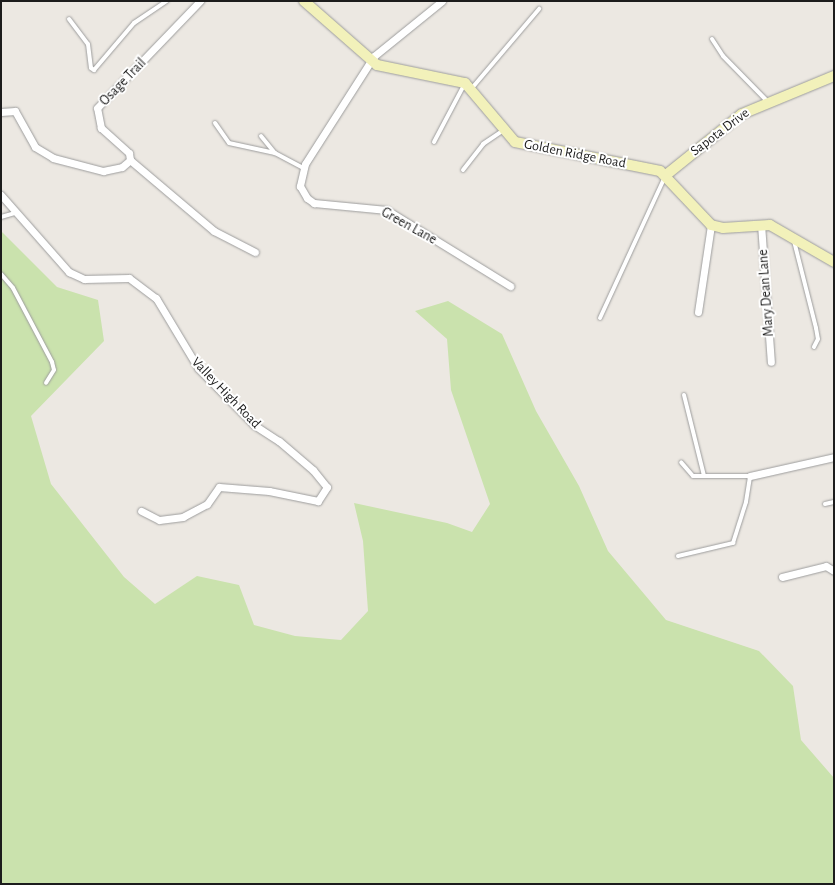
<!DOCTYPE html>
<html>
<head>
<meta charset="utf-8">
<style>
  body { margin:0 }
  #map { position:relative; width:835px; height:885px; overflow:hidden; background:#ece8e2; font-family:"Alegreya Sans",sans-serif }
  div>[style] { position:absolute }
  .grass>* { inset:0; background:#cae2ad }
  .roads { filter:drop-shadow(0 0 1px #9d9d9d) drop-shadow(0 0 1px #9d9d9d) }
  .lane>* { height:4px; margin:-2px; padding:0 2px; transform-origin:2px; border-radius:2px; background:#fff }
  .street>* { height:7px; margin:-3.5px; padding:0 3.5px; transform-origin:3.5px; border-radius:3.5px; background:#fff }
  .secondary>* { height:10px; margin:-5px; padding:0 5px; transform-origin:5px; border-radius:5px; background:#f2f1ba }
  span { translate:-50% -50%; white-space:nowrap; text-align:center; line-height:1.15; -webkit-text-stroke:4px #fff; paint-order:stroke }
  .street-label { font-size:14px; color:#1c1c1c }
  .frame { position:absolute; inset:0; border:2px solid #1c1c1c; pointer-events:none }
</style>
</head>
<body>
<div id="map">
  <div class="grass">
    <i style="clip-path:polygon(1px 231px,57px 287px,98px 300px,104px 341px,31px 416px,51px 484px,124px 577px,155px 604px,197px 576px,239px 585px,254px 625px,295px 636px,341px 640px,368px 611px,363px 541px,354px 503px,447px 523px,472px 532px,490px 504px,451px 390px,447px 339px,415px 311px,448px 301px,502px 334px,536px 411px,579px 486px,608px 551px,666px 620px,759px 651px,793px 686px,801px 740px,834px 778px,834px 884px,1px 884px)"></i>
  </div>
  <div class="roads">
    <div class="lane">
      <i style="left:69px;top:19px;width:31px;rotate:53deg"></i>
      <i style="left:88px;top:44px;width:24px;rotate:83deg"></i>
      <i style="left:91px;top:68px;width:4px;rotate:34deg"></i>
      <i style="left:94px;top:70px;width:62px;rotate:-49.6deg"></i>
      <i style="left:134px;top:23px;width:40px;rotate:-34deg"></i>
      <i style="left:712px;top:39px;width:20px;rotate:57deg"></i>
      <i style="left:723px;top:56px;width:63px;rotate:45.6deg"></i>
      <i style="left:472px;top:88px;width:104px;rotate:-49.7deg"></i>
      <i style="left:215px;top:123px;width:24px;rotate:55deg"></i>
      <i style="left:229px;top:143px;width:47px;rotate:12.3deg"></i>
      <i style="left:275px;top:153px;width:32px;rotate:28deg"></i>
      <i style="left:261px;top:136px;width:22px;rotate:51deg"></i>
      <i style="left:434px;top:142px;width:64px;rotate:-62.2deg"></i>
      <i style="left:463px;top:170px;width:33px;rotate:-52deg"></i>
      <i style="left:483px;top:144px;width:23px;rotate:-34deg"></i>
      <i style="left:1px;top:217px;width:15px;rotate:-16deg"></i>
      <i style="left:794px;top:241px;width:90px;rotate:75.8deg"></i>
      <i style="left:816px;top:328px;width:11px;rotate:80deg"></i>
      <i style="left:818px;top:339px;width:9px;rotate:117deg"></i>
      <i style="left:1px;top:274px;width:18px;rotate:49deg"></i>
      <i style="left:13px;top:288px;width:84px;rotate:62.2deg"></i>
      <i style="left:52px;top:362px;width:8px;rotate:76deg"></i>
      <i style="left:54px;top:370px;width:15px;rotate:122deg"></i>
      <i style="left:600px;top:318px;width:153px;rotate:-65.3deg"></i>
      <i style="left:684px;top:395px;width:83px;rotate:76.1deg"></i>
      <i style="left:825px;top:504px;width:9px;rotate:-13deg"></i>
      <i style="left:678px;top:556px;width:57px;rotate:-13.3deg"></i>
      <i style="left:733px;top:543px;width:43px;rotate:-72.4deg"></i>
      <i style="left:746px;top:502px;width:26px;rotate:-81deg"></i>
      <i style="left:750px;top:476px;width:57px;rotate:180deg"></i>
      <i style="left:693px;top:476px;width:18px;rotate:-131deg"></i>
    </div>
    <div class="street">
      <i style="left:442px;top:1px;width:87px;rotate:141deg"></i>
      <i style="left:374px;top:56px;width:128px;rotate:122.6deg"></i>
      <i style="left:305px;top:164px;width:23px;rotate:103deg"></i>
      <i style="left:300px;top:186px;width:14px;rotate:60deg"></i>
      <i style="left:307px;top:198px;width:9px;rotate:36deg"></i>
      <i style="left:314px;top:203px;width:73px;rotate:5.5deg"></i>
      <i style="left:387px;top:210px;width:145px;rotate:31.7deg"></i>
      <i style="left:1px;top:112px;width:14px;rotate:-4deg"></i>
      <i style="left:15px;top:111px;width:41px;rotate:60.9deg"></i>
      <i style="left:35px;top:147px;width:21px;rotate:31deg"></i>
      <i style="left:53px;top:158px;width:52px;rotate:14.6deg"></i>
      <i style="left:103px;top:171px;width:19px;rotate:-12deg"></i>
      <i style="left:122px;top:167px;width:11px;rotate:-41deg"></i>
      <i style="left:130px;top:160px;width:7px;rotate:-98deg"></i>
      <i style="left:129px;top:153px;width:38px;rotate:-138deg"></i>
      <i style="left:101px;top:128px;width:20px;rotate:-101deg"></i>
      <i style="left:97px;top:108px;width:149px;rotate:-46.1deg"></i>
      <i style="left:130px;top:160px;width:110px;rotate:40.2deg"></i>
      <i style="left:214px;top:231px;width:46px;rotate:27.1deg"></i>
      <i style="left:1px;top:195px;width:103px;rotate:48.6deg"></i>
      <i style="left:69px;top:272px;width:17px;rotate:25deg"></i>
      <i style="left:84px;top:279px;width:45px;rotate:-1.3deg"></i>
      <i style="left:129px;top:278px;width:34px;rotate:37deg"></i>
      <i style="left:156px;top:298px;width:82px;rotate:59deg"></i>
      <i style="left:198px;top:368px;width:80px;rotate:45.5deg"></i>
      <i style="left:254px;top:425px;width:30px;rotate:33deg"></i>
      <i style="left:279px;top:441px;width:45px;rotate:40.5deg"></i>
      <i style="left:313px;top:470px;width:22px;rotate:51deg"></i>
      <i style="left:327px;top:487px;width:17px;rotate:123deg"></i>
      <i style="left:318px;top:501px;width:50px;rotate:-168.5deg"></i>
      <i style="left:269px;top:491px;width:50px;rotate:-175.4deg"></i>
      <i style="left:219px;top:487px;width:21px;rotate:125deg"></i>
      <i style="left:207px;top:504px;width:27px;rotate:152deg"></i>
      <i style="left:183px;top:517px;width:24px;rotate:173deg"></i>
      <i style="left:159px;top:520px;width:20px;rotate:-153deg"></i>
      <i style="left:761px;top:224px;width:138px;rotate:85.9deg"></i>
      <i style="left:698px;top:312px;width:88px;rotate:-81.5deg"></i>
      <i style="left:750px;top:476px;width:86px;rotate:-12.7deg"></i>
      <i style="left:782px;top:577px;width:45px;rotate:-14deg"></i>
      <i style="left:826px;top:566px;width:9px;rotate:32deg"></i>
    </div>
    <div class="secondary">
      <i style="left:304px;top:1px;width:97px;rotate:41.2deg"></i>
      <i style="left:377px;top:65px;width:90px;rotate:11.6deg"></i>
      <i style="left:465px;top:83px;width:77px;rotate:49.7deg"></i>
      <i style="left:515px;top:142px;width:148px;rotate:11.3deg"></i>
      <i style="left:660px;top:171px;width:74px;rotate:46.6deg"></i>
      <i style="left:711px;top:225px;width:12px;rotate:14deg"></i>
      <i style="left:723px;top:228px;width:47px;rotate:-3.7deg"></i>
      <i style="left:770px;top:225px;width:74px;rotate:30deg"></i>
      <i style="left:666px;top:175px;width:97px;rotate:-38.8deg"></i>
      <i style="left:742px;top:114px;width:100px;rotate:-22.4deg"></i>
    </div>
  </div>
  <div class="street-label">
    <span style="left:123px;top:82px;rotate:-46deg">Osage Trail</span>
    <span style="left:720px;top:132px;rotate:-37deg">Sapota Drive</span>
    <span style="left:575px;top:154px;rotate:11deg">Golden Ridge Road</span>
    <span style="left:409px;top:226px;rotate:29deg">Green Lane</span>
    <span style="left:766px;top:293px;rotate:-94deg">Mary Dean Lane</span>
    <span style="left:226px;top:393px;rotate:46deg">Valley High Road</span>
  </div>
  <div class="frame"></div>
</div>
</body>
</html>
